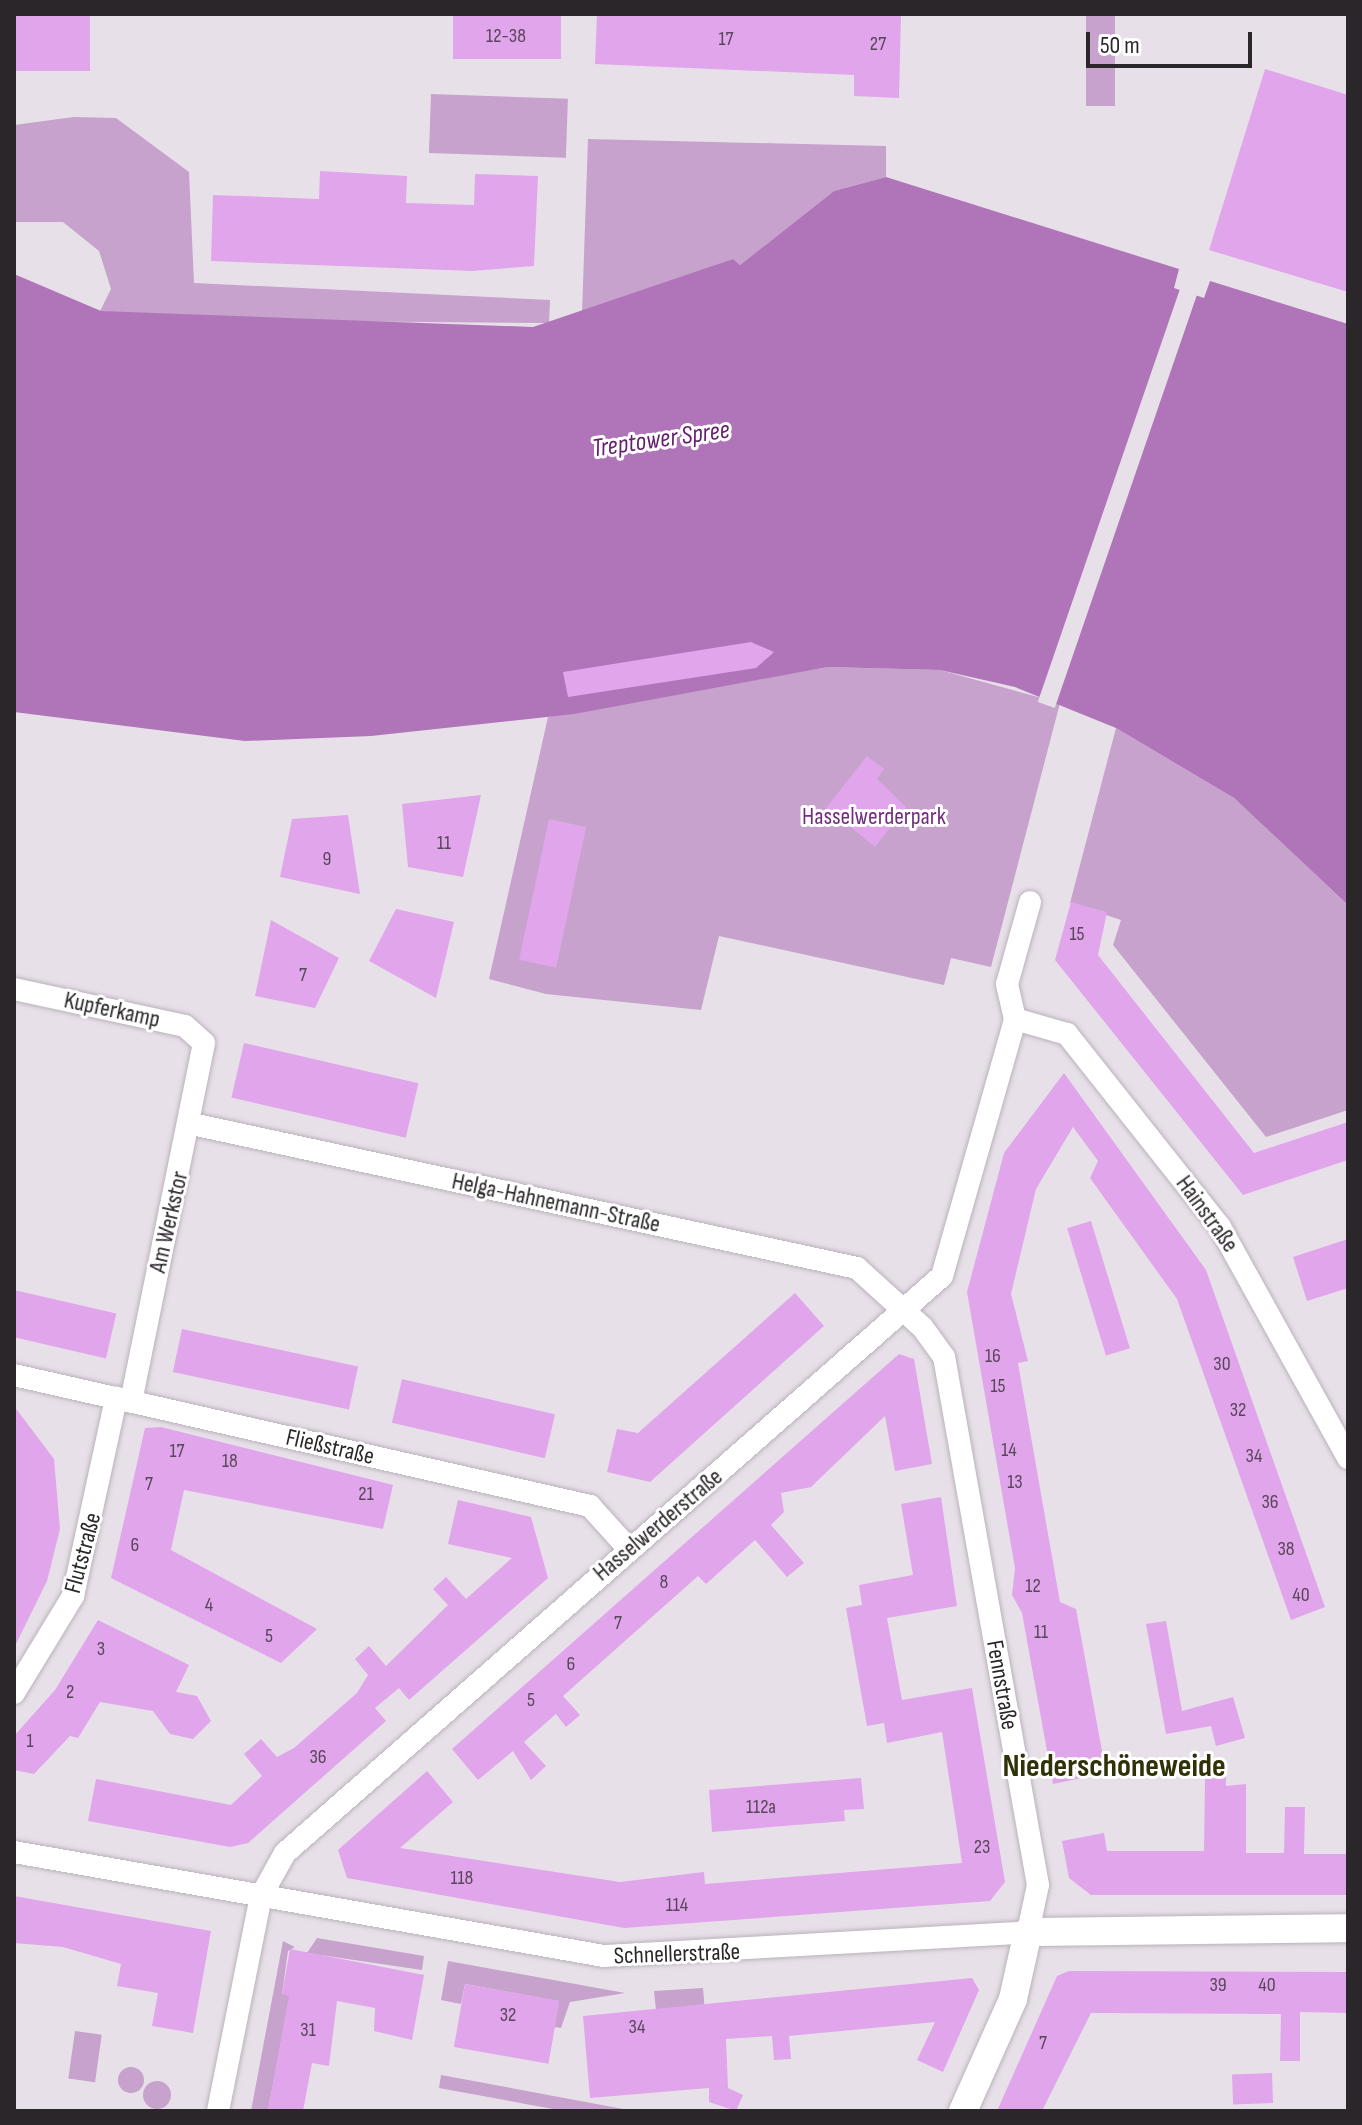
<!DOCTYPE html>
<html>
<head>
<meta charset="utf-8">
<style>
  body { margin:0 }
  #map { position:relative; width:1362px; height:2125px; overflow:hidden; background:#e8e0e9; font-family:"Sofia Sans Condensed",sans-serif }
  div>[style] { position:absolute }
  .green>* { inset:0; background:#c6a2cc; transform-origin:0 0 }
  .round { border-radius:50% }
  .water>* { inset:0; background:#af75b8 }
  .pier>* { inset:0; background:#e8e0e9; transform-origin:0 0 }
  .building>* { inset:0; background:#e1a5eb; transform-origin:0 0 }
  .roads { filter:drop-shadow(0 0 2px #bab2bb) drop-shadow(0 0 2px #bab2bb) }
  .minor>* { height:22px; margin:-11px; padding:0 11px; transform-origin:11px; border-radius:11px; background:#fff }
  .major>* { height:28px; margin:-14px; padding:0 14px; transform-origin:14px; border-radius:14px; background:#fff }
  span { translate:-50% -50%; white-space:nowrap; text-align:center; line-height:1.15; -webkit-text-stroke:6px #fff; paint-order:stroke }
  .number-label { font-size:20px; color:#58465a }
  .number-label span { -webkit-text-stroke-width:0 }
  .park-label { font-size:24px; color:#732d7f }
  .street-label { font-size:24px; color:#2a262a }
  .water-label { font-size:26px; color:#651e70; font-style:italic }
  .district-label { font-size:32px; color:#303107; font-weight:700 }
  .frame { position:absolute; inset:0; border:16px solid #2a262a; pointer-events:none }
  .scale { position:absolute; left:1086px; top:32px; width:166px; height:36px; box-sizing:border-box; border:4px solid #2a262a; border-top:0; padding-left:10px; font-size:24px; line-height:28px; white-space:nowrap; color:#2a262a; -webkit-text-stroke:6px #fff; paint-order:stroke }
</style>
</head>
<body>
<div id="map">
  <div class="green">
    <i style="left:1086px;top:14px;width:29px;height:92px"></i>
    <i style="left:431px;top:94px;width:137px;height:59px;rotate:2deg"></i>
    <i style="clip-path:polygon(74px 117px,116px 118px,189px 172px,194px 283px,550px 300px,549px 323px,209px 320px,100px 311px,111px 289px,99px 251px,63px 222px,14px 222px,14px 125px)"></i>
    <i style="clip-path:polygon(588px 139px,886px 146px,886px 177px,834px 191px,740px 265px,733px 259px,582px 313px)"></i>
    <i style="clip-path:polygon(828px 667px,940px 670px,1060px 703px,991px 967px,951px 958px,944px 985px,719px 936px,701px 1010px,546px 994px,489px 979px,548px 717px)"></i>
    <i style="clip-path:polygon(1116px 728px,1234px 798px,1348px 905px,1348px 1110px,1266px 1137px,1113px 945px,1121px 920px,1070px 903px)"></i>
    <i style="clip-path:polygon(317px 1938px,424px 1956px,422px 1970px,307px 1953px)"></i>
    <i style="clip-path:polygon(283px 1941px,295px 1947px,288px 1951px,282px 1994px,290px 1994px,268px 2111px,251px 2111px)"></i>
    <i style="clip-path:polygon(448px 1961px,625px 1993px,570px 2002px,561px 2028px,554px 2027px,558px 2001px,465px 1984px,461px 2004px,441px 2000px)"></i>
    <i style="clip-path:polygon(703px 1988px,704px 2000px,707px 2066px,656px 2010px,654px 1991px)"></i>
    <i style="left:75px;top:2031px;width:27px;height:48px;rotate:8deg"></i>
    <i class="round" style="left:118px;top:2067px;width:26px;height:26px"></i>
    <i style="clip-path:polygon(441px 2075px,634px 2111px,564px 2111px,439px 2088px)"></i>
    <i class="round" style="left:143px;top:2081px;width:28px;height:28px"></i>
  </div>
  <div class="water">
    <i style="clip-path:polygon(886px 177px,1179px 269px,1174px 288px,1204px 298px,1210px 281px,1348px 324px,1348px 905px,1234px 798px,1116px 728px,1015px 687px,940px 670px,828px 667px,574px 714px,371px 736px,245px 741px,14px 712px,14px 274px,101px 311px,533px 327px,733px 259px,740px 265px,834px 191px)"></i>
  </div>
  <div class="pier">
    <i style="left:1181px;top:286px;width:18px;height:440px;rotate:19deg"></i>
  </div>
  <div class="building">
    <i style="left:14px;top:14px;width:76px;height:57px"></i>
    <i style="left:453px;top:14px;width:108px;height:45px"></i>
    <i style="clip-path:polygon(597px 14px,901px 14px,899px 98px,854px 96px,854px 75px,595px 64px)"></i>
    <i style="clip-path:polygon(1265px 69px,1348px 95px,1348px 292px,1209px 250px)"></i>
    <i style="clip-path:polygon(320px 171px,407px 176px,406px 203px,474px 205px,475px 174px,538px 176px,534px 266px,472px 271px,211px 261px,213px 195px,319px 199px)"></i>
    <i style="clip-path:polygon(751px 642px,774px 652px,756px 668px,568px 697px,563px 672px)"></i>
    <i style="clip-path:polygon(867px 756px,884px 769px,877px 779px,906px 807px,875px 847px,848px 825px,835px 825px,826px 808px)"></i>
    <i style="clip-path:polygon(481px 795px,463px 877px,408px 867px,402px 804px)"></i>
    <i style="clip-path:polygon(348px 815px,360px 894px,280px 877px,292px 819px)"></i>
    <i style="left:549px;top:819px;width:38px;height:144px;rotate:12deg"></i>
    <i style="clip-path:polygon(1071px 902px,1107px 912px,1098px 955px,1254px 1153px,1348px 1122px,1348px 1160px,1243px 1195px,1055px 960px)"></i>
    <i style="clip-path:polygon(396px 909px,454px 922px,436px 998px,369px 961px)"></i>
    <i style="clip-path:polygon(271px 920px,339px 958px,315px 1008px,255px 996px)"></i>
    <i style="left:244px;top:1043px;width:179px;height:56px;rotate:13deg"></i>
    <i style="clip-path:polygon(1064px 1073px,1206px 1270px,1325px 1607px,1291px 1620px,1177px 1299px,1090px 1178px,1098px 1161px,1073px 1127px,1036px 1189px,1011px 1294px,1028px 1361px,1018px 1363px,1060px 1602px,1076px 1609px,1106px 1773px,1053px 1784px,1022px 1613px,1012px 1595px,1015px 1568px,967px 1292px,1004px 1153px)"></i>
    <i style="left:1091px;top:1221px;width:133px;height:25px;rotate:73deg"></i>
    <i style="clip-path:polygon(1348px 1239px,1348px 1288px,1307px 1301px,1293px 1257px)"></i>
    <i style="left:14px;top:1290px;width:105px;height:46px;rotate:13deg"></i>
    <i style="clip-path:polygon(795px 1293px,824px 1326px,650px 1482px,607px 1472px,617px 1429px,638px 1433px)"></i>
    <i style="left:182px;top:1329px;width:180px;height:44px;rotate:12deg"></i>
    <i style="clip-path:polygon(899px 1354px,914px 1359px,932px 1464px,895px 1471px,885px 1416px,811px 1487px,781px 1493px,784px 1512px,771px 1525px,804px 1563px,787px 1577px,755px 1540px,706px 1584px,698px 1576px,563px 1696px,580px 1715px,566px 1727px,556px 1714px,524px 1742px,546px 1766px,531px 1780px,513px 1751px,478px 1780px,452px 1749px)"></i>
    <i style="left:402px;top:1379px;width:157px;height:45px;rotate:13deg"></i>
    <i style="clip-path:polygon(14px 1406px,54px 1459px,60px 1529px,47px 1581px,14px 1648px)"></i>
    <i style="clip-path:polygon(161px 1427px,393px 1485px,383px 1529px,184px 1490px,171px 1550px,317px 1629px,281px 1663px,111px 1578px,145px 1428px)"></i>
    <i style="clip-path:polygon(941px 1497px,957px 1606px,887px 1618px,902px 1700px,972px 1688px,1005px 1882px,990px 1901px,624px 1928px,347px 1878px,338px 1850px,427px 1771px,453px 1802px,400px 1848px,620px 1882px,704px 1872px,705px 1884px,962px 1863px,942px 1732px,887px 1743px,884px 1723px,867px 1726px,846px 1608px,862px 1605px,859px 1585px,913px 1575px,901px 1504px)"></i>
    <i style="clip-path:polygon(458px 1500px,531px 1517px,548px 1578px,409px 1700px,399px 1688px,375px 1708px,386px 1721px,248px 1843px,230px 1847px,88px 1821px,96px 1779px,231px 1805px,262px 1776px,244px 1754px,261px 1739px,277px 1757px,294px 1748px,357px 1693px,368px 1675px,355px 1659px,369px 1646px,386px 1666px,448px 1605px,433px 1589px,446px 1577px,466px 1599px,512px 1558px,448px 1544px)"></i>
    <i style="clip-path:polygon(98px 1620px,189px 1665px,176px 1692px,197px 1696px,211px 1721px,193px 1739px,170px 1734px,153px 1711px,100px 1702px,78px 1738px,70px 1736px,34px 1774px,14px 1770px,14px 1736px,55px 1690px)"></i>
    <i style="clip-path:polygon(1166px 1621px,1182px 1711px,1233px 1697px,1245px 1738px,1216px 1746px,1211px 1726px,1166px 1734px,1146px 1624px)"></i>
    <i style="clip-path:polygon(1226px 1777px,1226px 1786px,1246px 1784px,1246px 1853px,1284px 1853px,1285px 1807px,1305px 1807px,1304px 1854px,1348px 1854px,1348px 1895px,1091px 1895px,1069px 1878px,1062px 1841px,1104px 1833px,1107px 1851px,1204px 1851px,1205px 1778px)"></i>
    <i style="clip-path:polygon(861px 1778px,864px 1809px,844px 1810px,845px 1821px,712px 1832px,709px 1790px)"></i>
    <i style="clip-path:polygon(14px 1896px,211px 1931px,193px 2033px,152px 2026px,158px 1993px,117px 1986px,121px 1964px,63px 1947px,14px 1943px)"></i>
    <i style="clip-path:polygon(290px 1949px,424px 1975px,412px 2040px,374px 2031px,375px 2008px,337px 2001px,329px 2066px,312px 2063px,303px 2111px,268px 2111px,289px 1996px,282px 1994px)"></i>
    <i style="clip-path:polygon(1069px 1971px,1348px 1972px,1348px 2013px,1300px 2012px,1300px 2061px,1280px 2061px,1281px 2014px,1091px 2013px,1042px 2111px,997px 2111px,1057px 1976px)"></i>
    <i style="clip-path:polygon(972px 1978px,979px 1990px,943px 2072px,917px 2060px,935px 2022px,789px 2036px,791px 2059px,774px 2060px,772px 2036px,726px 2039px,728px 2088px,743px 2095px,736px 2111px,709px 2102px,709px 2088px,590px 2098px,583px 2016px)"></i>
    <i style="left:465px;top:1984px;width:96px;height:64px;rotate:10deg"></i>
    <i style="left:1272px;top:2073px;width:30px;height:40px;rotate:88deg"></i>
  </div>
  <div class="roads">
    <div class="minor">
      <i style="left:14px;top:989px;width:175px;rotate:12.2deg"></i>
      <i style="left:185px;top:1026px;width:25px;rotate:42deg"></i>
      <i style="left:204px;top:1043px;width:366px;rotate:101.5deg"></i>
      <i style="left:1015px;top:1019px;width:54px;rotate:16.1deg"></i>
      <i style="left:1067px;top:1034px;width:246px;rotate:51.6deg"></i>
      <i style="left:1220px;top:1227px;width:264px;rotate:61deg"></i>
      <i style="left:14px;top:1375px;width:591px;rotate:12.81deg"></i>
      <i style="left:590px;top:1506px;width:57px;rotate:47.9deg"></i>
      <i style="left:14px;top:1693px;width:114px;rotate:-58.7deg"></i>
      <i style="left:73px;top:1596px;width:203px;rotate:-77.7deg"></i>
      <i style="left:14px;top:1852px;width:599px;rotate:10deg"></i>
      <i style="left:604px;top:1956px;width:425px;rotate:-3.2deg"></i>
      <i style="left:1028px;top:1932px;width:48px;rotate:-78deg"></i>
      <i style="left:1038px;top:1885px;width:536px;rotate:-100.09deg"></i>
      <i style="left:944px;top:1357px;width:37px;rotate:-126deg"></i>
      <i style="left:922px;top:1327px;width:88px;rotate:-137.8deg"></i>
      <i style="left:857px;top:1268px;width:680px;rotate:-167.78deg"></i>
      <i style="left:218px;top:2111px;width:219px;rotate:-78.7deg"></i>
      <i style="left:261px;top:1896px;width:49px;rotate:-60.8deg"></i>
      <i style="left:285px;top:1853px;width:874px;rotate:-41.29deg"></i>
      <i style="left:942px;top:1276px;width:267px;rotate:-74.1deg"></i>
      <i style="left:1015px;top:1019px;width:36px;rotate:-103deg"></i>
      <i style="left:1007px;top:984px;width:85px;rotate:-74.3deg"></i>
    </div>
    <div class="major">
      <i style="left:963px;top:2111px;width:123px;rotate:-65.9deg"></i>
      <i style="left:1013px;top:1999px;width:69px;rotate:-77.4deg"></i>
      <i style="left:1028px;top:1932px;width:320px;rotate:-0.7deg"></i>
    </div>
  </div>
  <div class="number-label">
    <span style="left:506px;top:36px">12-38</span>
    <span style="left:726px;top:39px">17</span>
    <span style="left:878px;top:44px">27</span>
    <span style="left:444px;top:843px">11</span>
    <span style="left:327px;top:859px">9</span>
    <span style="left:1077px;top:934px">15</span>
    <span style="left:303px;top:975px">7</span>
    <span style="left:993px;top:1356px">16</span>
    <span style="left:1222px;top:1364px">30</span>
    <span style="left:998px;top:1386px">15</span>
    <span style="left:1238px;top:1410px">32</span>
    <span style="left:1009px;top:1450px">14</span>
    <span style="left:177px;top:1451px">17</span>
    <span style="left:1254px;top:1456px">34</span>
    <span style="left:230px;top:1461px">18</span>
    <span style="left:1015px;top:1482px">13</span>
    <span style="left:149px;top:1484px">7</span>
    <span style="left:366px;top:1494px">21</span>
    <span style="left:1270px;top:1502px">36</span>
    <span style="left:135px;top:1545px">6</span>
    <span style="left:1286px;top:1549px">38</span>
    <span style="left:664px;top:1582px">8</span>
    <span style="left:1033px;top:1586px">12</span>
    <span style="left:1301px;top:1595px">40</span>
    <span style="left:209px;top:1605px">4</span>
    <span style="left:618px;top:1623px">7</span>
    <span style="left:1041px;top:1632px">11</span>
    <span style="left:269px;top:1636px">5</span>
    <span style="left:101px;top:1649px">3</span>
    <span style="left:571px;top:1664px">6</span>
    <span style="left:70px;top:1692px">2</span>
    <span style="left:531px;top:1700px">5</span>
    <span style="left:30px;top:1741px">1</span>
    <span style="left:318px;top:1757px">36</span>
    <span style="left:761px;top:1807px">112a</span>
    <span style="left:982px;top:1847px">23</span>
    <span style="left:462px;top:1878px">118</span>
    <span style="left:677px;top:1905px">114</span>
    <span style="left:1218px;top:1985px">39</span>
    <span style="left:1267px;top:1985px">40</span>
    <span style="left:508px;top:2015px">32</span>
    <span style="left:637px;top:2027px">34</span>
    <span style="left:308px;top:2030px">31</span>
    <span style="left:1043px;top:2043px">7</span>
  </div>
  <div class="park-label">
    <span style="left:874px;top:817px">Hasselwerderpark</span>
  </div>
  <div class="street-label">
    <span style="left:112px;top:1010px;rotate:12deg">Kupferkamp</span>
    <span style="left:556px;top:1203px;rotate:12deg">Helga-Hahnemann-Straße</span>
    <span style="left:1207px;top:1214px;rotate:54deg">Hainstraße</span>
    <span style="left:169px;top:1222px;rotate:-77deg">Am Werkstor</span>
    <span style="left:330px;top:1447px;rotate:13deg">Fließstraße</span>
    <span style="left:658px;top:1525px;rotate:-40deg">Hasselwerderstraße</span>
    <span style="left:83px;top:1553px;rotate:-75deg">Flutstraße</span>
    <span style="left:1002px;top:1685px;rotate:80deg">Fennstraße</span>
    <span style="left:677px;top:1954px;rotate:-2deg">Schnellerstraße</span>
  </div>
  <div class="water-label">
    <span style="left:661px;top:440px;rotate:-8deg">Treptower Spree</span>
  </div>
  <div class="district-label">
    <span style="left:1114px;top:1767px">Niederschöneweide</span>
  </div>
  <div class="frame"></div>
  <div class="scale">50 m</div>
</div>
</body>
</html>
